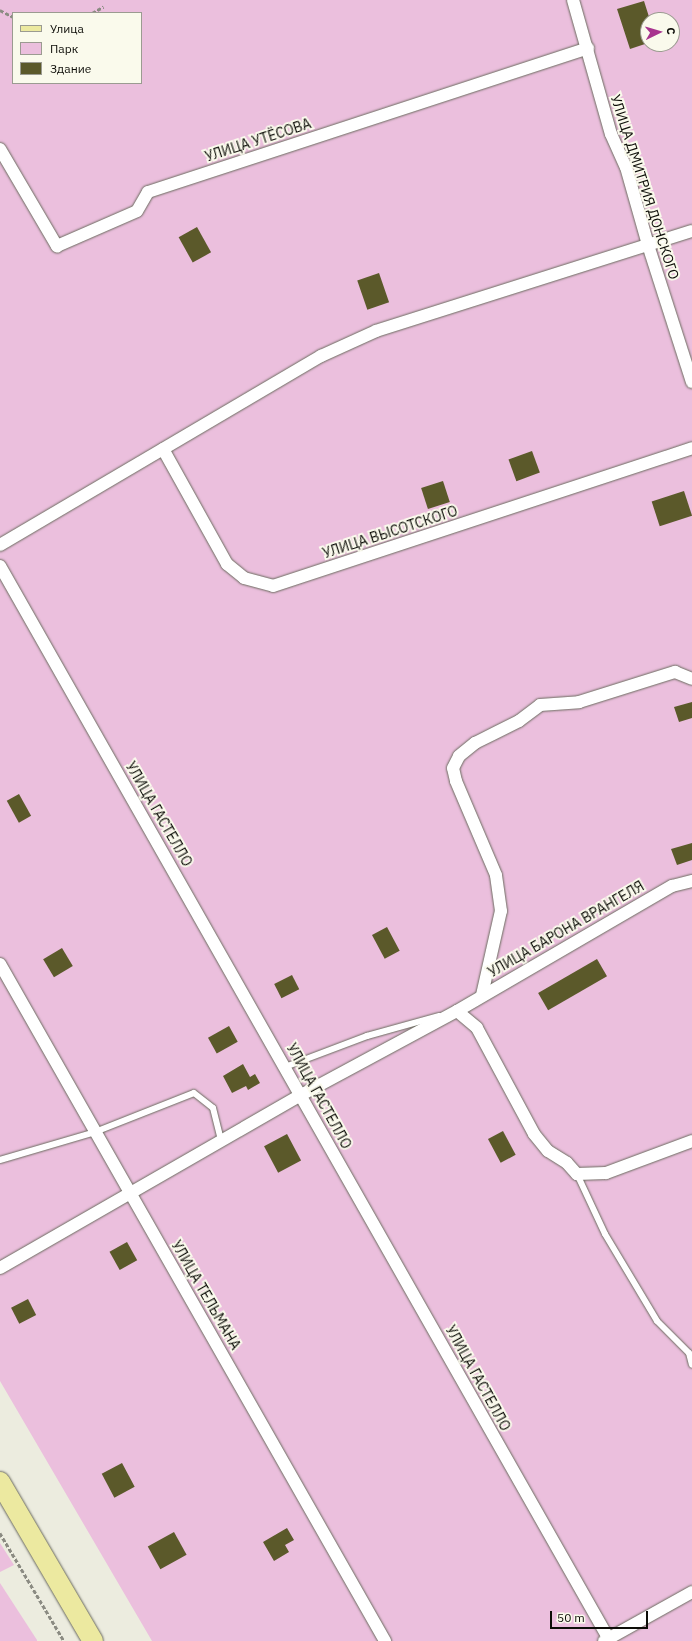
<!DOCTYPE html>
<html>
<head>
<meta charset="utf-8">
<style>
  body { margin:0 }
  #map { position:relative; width:692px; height:1641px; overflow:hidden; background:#ececdf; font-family:"IBM Plex Sans",sans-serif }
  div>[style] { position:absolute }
  .green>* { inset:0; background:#ebbfdd }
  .building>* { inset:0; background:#5b592a; transform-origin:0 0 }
  .path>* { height:2.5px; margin-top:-1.25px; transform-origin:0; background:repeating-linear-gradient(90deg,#8b8b82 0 4px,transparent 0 6px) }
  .roads { filter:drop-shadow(0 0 1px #6b6b5f) drop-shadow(0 0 1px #6b6b5f) }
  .lane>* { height:6px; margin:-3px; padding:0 3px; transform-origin:3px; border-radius:3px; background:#fff }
  .street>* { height:12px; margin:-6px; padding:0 6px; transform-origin:6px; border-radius:6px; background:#fff }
  .primary>* { height:20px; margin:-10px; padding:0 10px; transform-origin:10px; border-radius:10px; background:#ece9a0 }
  span { translate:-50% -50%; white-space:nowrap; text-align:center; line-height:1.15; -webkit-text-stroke:4px #fafaec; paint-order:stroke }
  .street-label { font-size:14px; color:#0d0d08 }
  .legend { position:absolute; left:12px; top:12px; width:130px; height:72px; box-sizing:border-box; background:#fafaec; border:1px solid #9b9b91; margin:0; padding:5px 7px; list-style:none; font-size:12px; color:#0d0d08 }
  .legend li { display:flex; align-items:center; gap:8px; height:20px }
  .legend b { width:20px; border:1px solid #9b9b91 }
  .north { position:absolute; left:640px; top:12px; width:40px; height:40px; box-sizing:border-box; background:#fafaec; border:1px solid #9b9b91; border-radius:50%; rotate:85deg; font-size:11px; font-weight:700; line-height:16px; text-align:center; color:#0d0d08 }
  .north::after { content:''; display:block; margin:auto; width:14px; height:18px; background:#a8348e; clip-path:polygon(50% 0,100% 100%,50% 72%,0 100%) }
  .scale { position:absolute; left:550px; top:1611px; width:98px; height:18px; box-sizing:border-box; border:2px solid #0d0d08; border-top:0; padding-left:5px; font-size:12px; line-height:14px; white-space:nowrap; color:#0d0d08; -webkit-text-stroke:3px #fafaec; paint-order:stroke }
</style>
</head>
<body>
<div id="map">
  <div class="green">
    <i style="clip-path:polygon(evenodd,0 0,692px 0,692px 1641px,152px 1641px,0 1381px,0 0,13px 13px,141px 13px,141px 83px,13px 83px,13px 13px,0 0,648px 20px,672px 20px,672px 44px,648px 44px,648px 20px)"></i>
    <i style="clip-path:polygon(0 1543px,14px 1565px,0 1572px)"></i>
    <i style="clip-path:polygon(0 1583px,37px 1640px,37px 1641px,0 1641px)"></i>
  </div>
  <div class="building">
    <i style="clip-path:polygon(644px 1px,650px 20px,648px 20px,648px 43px,630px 49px,617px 9px)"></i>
    <i style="left:197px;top:227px;width:29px;height:21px;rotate:61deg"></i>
    <i style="left:379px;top:273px;width:31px;height:23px;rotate:71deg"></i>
    <i style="left:532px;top:451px;width:23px;height:25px;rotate:70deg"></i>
    <i style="left:443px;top:481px;width:22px;height:23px;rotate:72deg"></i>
    <i style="left:684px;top:491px;width:26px;height:34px;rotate:72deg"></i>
    <i style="clip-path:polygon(692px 702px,692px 718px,679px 722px,674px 707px)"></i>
    <i style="left:19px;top:794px;width:25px;height:14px;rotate:61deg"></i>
    <i style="clip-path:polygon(692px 843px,692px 860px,677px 865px,671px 849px)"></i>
    <i style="left:387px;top:927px;width:27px;height:17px;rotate:62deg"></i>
    <i style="left:62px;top:948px;width:21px;height:22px;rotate:59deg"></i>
    <i style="left:597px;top:959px;width:20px;height:68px;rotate:60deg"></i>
    <i style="left:292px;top:975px;width:16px;height:20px;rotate:63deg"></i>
    <i style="left:229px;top:1026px;width:18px;height:24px;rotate:61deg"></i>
    <i style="clip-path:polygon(243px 1064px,250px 1077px,255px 1074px,260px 1083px,248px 1090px,246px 1086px,232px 1093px,223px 1076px)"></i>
    <i style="left:503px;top:1131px;width:27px;height:17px;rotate:62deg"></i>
    <i style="left:287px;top:1134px;width:30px;height:26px;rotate:62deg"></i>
    <i style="left:127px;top:1242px;width:21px;height:20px;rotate:61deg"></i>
    <i style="left:28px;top:1299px;width:18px;height:19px;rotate:63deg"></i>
    <i style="left:122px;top:1463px;width:27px;height:23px;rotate:62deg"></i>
    <i style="clip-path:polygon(287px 1528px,294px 1540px,285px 1545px,289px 1552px,274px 1561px,263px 1542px)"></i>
    <i style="left:174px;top:1532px;width:26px;height:30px;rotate:61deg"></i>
  </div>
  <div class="path">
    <i style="left:0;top:10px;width:15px;rotate:28deg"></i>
    <i style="left:92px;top:13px;width:13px;rotate:-29deg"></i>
    <i style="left:0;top:1533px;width:126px;rotate:59.3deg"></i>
  </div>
  <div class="roads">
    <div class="lane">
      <i style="left:285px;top:1067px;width:88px;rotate:-20.7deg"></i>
      <i style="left:367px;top:1036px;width:75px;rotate:-15.5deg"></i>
      <i style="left:0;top:1160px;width:99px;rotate:-16.4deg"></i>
      <i style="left:95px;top:1132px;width:106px;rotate:-21.5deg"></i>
      <i style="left:194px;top:1093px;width:24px;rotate:38deg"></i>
      <i style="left:213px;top:1108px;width:34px;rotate:76deg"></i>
      <i style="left:577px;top:1174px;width:66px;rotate:65deg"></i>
      <i style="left:605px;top:1234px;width:101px;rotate:59.1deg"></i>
      <i style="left:657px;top:1321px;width:45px;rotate:45deg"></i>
      <i style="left:689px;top:1353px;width:12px;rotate:76deg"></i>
    </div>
    <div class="street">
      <i style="left:573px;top:0;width:139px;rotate:74.2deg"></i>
      <i style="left:611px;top:134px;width:36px;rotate:66deg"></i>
      <i style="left:626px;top:167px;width:81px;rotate:74.2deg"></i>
      <i style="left:648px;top:245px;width:144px;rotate:72.2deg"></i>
      <i style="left:0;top:149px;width:113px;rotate:59.6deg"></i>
      <i style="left:57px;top:246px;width:87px;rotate:-23.6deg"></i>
      <i style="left:137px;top:211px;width:22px;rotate:-60deg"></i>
      <i style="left:148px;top:192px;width:463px;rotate:-18.1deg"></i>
      <i style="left:163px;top:449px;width:132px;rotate:60.9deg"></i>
      <i style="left:227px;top:564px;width:22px;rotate:39deg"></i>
      <i style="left:244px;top:578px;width:30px;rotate:15deg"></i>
      <i style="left:273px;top:586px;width:441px;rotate:-18.2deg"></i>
      <i style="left:0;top:545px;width:373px;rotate:-30.5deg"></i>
      <i style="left:321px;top:356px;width:60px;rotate:-24.4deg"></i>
      <i style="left:376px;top:331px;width:331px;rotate:-17.6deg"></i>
      <i style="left:0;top:566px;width:1236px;rotate:60.43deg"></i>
      <i style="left:0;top:964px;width:779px;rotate:60.37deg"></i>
      <i style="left:482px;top:995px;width:86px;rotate:-77.3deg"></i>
      <i style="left:501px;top:911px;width:36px;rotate:-98deg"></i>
      <i style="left:496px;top:875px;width:102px;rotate:-113.1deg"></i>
      <i style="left:456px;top:781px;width:13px;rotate:-103deg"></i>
      <i style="left:453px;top:768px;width:13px;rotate:-63deg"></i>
      <i style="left:459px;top:756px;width:21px;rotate:-39deg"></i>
      <i style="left:475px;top:743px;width:49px;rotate:-26.6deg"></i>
      <i style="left:519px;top:721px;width:26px;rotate:-37deg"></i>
      <i style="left:540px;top:705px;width:39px;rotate:-4deg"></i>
      <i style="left:579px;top:702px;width:101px;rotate:-17.4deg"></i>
      <i style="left:675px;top:672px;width:18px;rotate:22deg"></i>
      <i style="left:457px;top:1011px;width:26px;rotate:40deg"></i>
      <i style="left:477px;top:1028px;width:120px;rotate:61.7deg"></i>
      <i style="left:534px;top:1134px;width:22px;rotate:51deg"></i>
      <i style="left:548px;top:1151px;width:22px;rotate:32deg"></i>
      <i style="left:567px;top:1163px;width:15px;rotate:48deg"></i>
      <i style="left:577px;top:1174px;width:29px;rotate:-2deg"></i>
      <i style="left:606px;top:1173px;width:92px;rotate:-20.4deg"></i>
      <i style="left:0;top:1268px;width:347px;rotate:-29.9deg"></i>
      <i style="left:301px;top:1095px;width:177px;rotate:-28.3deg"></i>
      <i style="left:457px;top:1011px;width:249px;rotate:-30.2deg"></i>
      <i style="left:672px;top:886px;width:21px;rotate:-14deg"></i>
      <i style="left:604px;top:1641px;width:101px;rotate:-29.1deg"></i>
    </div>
    <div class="primary">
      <i style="left:0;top:1482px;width:184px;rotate:59.7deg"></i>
    </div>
  </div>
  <div class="street-label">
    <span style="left:258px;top:140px;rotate:-18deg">УЛИЦА УТЁСОВА</span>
    <span style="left:645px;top:187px;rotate:72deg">УЛИЦА ДМИТРИЯ ДОНСКОГО</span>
    <span style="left:390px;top:532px;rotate:-18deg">УЛИЦА ВЫСОТСКОГО</span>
    <span style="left:159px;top:814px;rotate:60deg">УЛИЦА ГАСТЕЛЛО</span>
    <span style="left:566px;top:929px;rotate:-30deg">УЛИЦА БАРОНА ВРАНГЕЛЯ</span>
    <span style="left:319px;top:1096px;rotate:61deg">УЛИЦА ГАСТЕЛЛО</span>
    <span style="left:206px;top:1295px;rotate:60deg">УЛИЦА ТЕЛЬМАНА</span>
    <span style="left:478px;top:1378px;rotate:61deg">УЛИЦА ГАСТЕЛЛО</span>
  </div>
  <ul class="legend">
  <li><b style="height:5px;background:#ece9a0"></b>Улица</li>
  <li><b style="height:11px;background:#ebbfdd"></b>Парк</li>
  <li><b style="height:11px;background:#5b592a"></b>Здание</li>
  </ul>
  <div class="north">С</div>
  <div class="scale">50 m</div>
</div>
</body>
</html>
